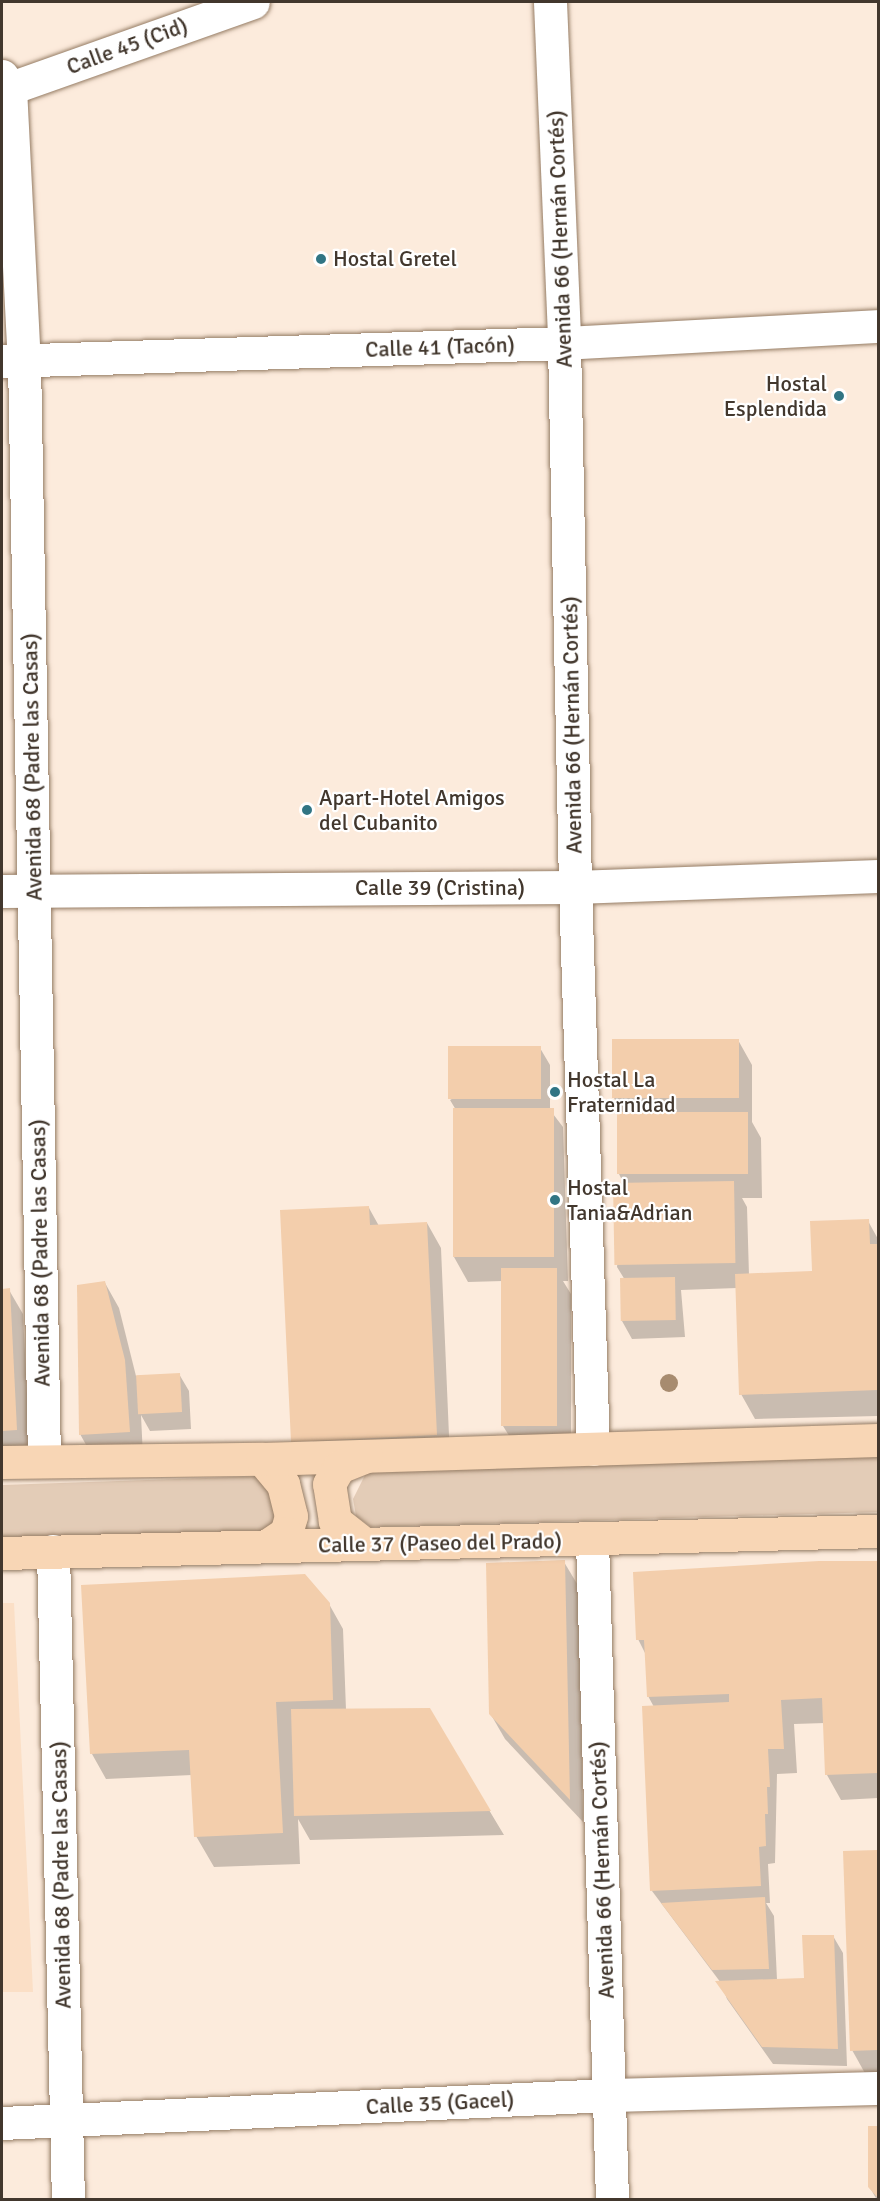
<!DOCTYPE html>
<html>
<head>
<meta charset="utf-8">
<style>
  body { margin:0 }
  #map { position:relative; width:880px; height:2201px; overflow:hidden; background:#fcebdc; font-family:Signika,sans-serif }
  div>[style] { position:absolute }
  .built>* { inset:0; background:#fbdfc6 }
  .green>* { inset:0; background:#e3ccb7 }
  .shadow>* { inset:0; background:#0003 }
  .building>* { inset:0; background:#f3ceac; transform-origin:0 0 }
  .roads { filter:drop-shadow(0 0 2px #957c64) drop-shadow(0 0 2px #957c64) }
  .minor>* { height:33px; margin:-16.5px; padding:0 16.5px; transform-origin:16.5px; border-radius:16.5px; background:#fff }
  .primary>* { height:33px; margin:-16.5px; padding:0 16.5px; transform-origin:16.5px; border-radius:16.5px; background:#f8d6b5 }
  .trees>* { width:18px; height:18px; margin:-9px; border-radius:50%; background:#a78b6f }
  .dots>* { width:16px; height:16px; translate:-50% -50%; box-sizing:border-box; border:3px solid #fff; border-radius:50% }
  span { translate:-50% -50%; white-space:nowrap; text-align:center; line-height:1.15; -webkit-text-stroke:4.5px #fff; paint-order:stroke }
  .street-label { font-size:22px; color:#42372d }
  .poi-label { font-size:22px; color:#42372d }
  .left { translate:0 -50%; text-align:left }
  .right { translate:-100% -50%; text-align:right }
  .frame { position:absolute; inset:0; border:3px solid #42372d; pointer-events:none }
</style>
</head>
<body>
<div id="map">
  <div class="built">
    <i style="clip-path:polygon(2px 1603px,14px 1603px,33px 1992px,2px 1992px)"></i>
  </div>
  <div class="green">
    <i style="clip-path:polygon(878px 1456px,878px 1512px,371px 1527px,356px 1516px,353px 1499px,366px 1473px)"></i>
    <i style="clip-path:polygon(262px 1476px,271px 1490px,276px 1516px,268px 1531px,2px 1538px,2px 1485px)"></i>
  </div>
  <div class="shadow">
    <i style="clip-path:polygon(738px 1040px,752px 1065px,752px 1122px,761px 1138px,762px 1198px,742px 1198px,747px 1207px,749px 1275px,813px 1273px,868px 1221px,878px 1239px,878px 1416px,755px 1419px,741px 1394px,737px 1288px,681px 1290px,685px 1337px,632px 1339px,622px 1321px,625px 1280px,617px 1267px,625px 1186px,619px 1174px,619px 1114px,623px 1114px,614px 1098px)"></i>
    <i style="clip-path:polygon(540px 1048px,550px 1065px,550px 1110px,563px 1127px,568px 1281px,563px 1281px,571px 1294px,571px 1450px,518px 1450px,503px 1426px,503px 1281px,468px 1282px,454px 1257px,456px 1110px,450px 1100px)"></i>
    <i style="clip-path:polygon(369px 1208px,379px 1226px,427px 1223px,441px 1248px,450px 1459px,307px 1466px)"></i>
    <i style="clip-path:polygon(105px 1283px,119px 1308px,136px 1376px,179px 1374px,189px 1391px,191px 1429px,150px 1431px,141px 1415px,143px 1457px,94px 1459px,80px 1434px)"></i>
    <i style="clip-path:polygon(2px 1290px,9px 1290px,23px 1314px,30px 1455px,2px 1456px)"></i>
    <i style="clip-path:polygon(564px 1562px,579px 1587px,583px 1822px,505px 1739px,490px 1713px)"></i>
    <i style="clip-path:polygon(878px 1563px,878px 1798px,841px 1800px,827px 1775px,825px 1723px,794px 1724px,797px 1773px,777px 1774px,775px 1863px,768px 1864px,770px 1903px,766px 1903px,774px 1916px,777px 1980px,805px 1979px,833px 1936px,843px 1953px,847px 2066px,773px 2064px,727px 1999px,721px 1983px,652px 1891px,654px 1707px,648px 1696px,646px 1655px,638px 1639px,723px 1569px)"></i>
    <i style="clip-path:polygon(270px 1577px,329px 1604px,343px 1629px,346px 1710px,429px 1710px,504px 1835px,310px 1840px,298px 1819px,300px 1864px,214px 1867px,196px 1836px,192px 1775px,106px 1779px,92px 1754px,82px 1587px)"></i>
    <i style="clip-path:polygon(878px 1851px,878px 2074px,866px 2075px,852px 2050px,845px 1852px)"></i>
    <i style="clip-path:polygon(878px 2127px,878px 2200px,877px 2200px,869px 2186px,869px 2128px)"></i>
  </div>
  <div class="building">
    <i style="left:739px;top:1039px;width:59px;height:127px;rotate:90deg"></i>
    <i style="left:541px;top:1046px;width:53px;height:93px;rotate:90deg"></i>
    <i style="left:554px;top:1108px;width:149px;height:101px;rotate:90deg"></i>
    <i style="left:617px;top:1112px;width:131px;height:62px"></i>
    <i style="left:734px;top:1181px;width:82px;height:121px;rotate:89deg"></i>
    <i style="clip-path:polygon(369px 1206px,370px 1225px,427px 1222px,437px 1435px,291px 1442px,280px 1210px)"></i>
    <i style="clip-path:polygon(869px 1219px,870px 1244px,878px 1244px,878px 1390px,739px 1395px,735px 1274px,812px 1271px,810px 1221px)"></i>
    <i style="left:501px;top:1268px;width:56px;height:158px"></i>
    <i style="left:675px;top:1277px;width:43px;height:55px;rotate:89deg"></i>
    <i style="clip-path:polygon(105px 1281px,125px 1360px,130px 1432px,79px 1435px,77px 1285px)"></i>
    <i style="clip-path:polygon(10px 1288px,17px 1430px,2px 1431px,2px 1289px)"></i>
    <i style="left:180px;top:1373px;width:39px;height:44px;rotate:87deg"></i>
    <i style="clip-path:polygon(565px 1560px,570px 1800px,489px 1714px,486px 1563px)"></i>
    <i style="clip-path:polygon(819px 1561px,878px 1561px,878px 1773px,825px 1775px,822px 1698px,781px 1700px,784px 1749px,768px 1749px,770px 1787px,767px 1787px,768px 1814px,765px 1814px,766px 1846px,759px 1847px,761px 1886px,650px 1891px,642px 1706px,729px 1702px,729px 1694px,647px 1697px,644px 1640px,636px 1640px,633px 1572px)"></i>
    <i style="clip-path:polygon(305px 1574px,330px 1603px,333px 1700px,276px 1702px,283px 1833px,194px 1837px,189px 1750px,90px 1754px,81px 1585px)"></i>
    <i style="clip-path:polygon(430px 1708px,491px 1811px,294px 1816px,291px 1709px)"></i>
    <i style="clip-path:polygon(878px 1850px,878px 2050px,850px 2051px,843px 1851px)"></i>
    <i style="clip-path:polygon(765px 1897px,769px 1969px,712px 1970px,661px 1903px)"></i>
    <i style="clip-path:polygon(802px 1935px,834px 1935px,838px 2049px,762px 2047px,715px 1981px,804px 1978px)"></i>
    <i style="clip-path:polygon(868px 2126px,878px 2126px,878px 2198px,868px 2187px)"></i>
  </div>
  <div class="roads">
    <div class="minor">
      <i style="left:550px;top:2px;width:341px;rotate:87.6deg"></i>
      <i style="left:564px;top:343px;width:544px;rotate:88.84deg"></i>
      <i style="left:575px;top:887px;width:562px;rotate:88.17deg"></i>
      <i style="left:2px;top:76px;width:14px;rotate:56deg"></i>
      <i style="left:10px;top:88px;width:272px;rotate:87.1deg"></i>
      <i style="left:24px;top:360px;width:1101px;rotate:88.96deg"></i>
      <i style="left:2px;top:91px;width:266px;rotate:-19.5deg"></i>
      <i style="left:3px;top:361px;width:561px;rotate:-1.84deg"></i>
      <i style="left:564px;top:343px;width:314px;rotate:-3.1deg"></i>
      <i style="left:2px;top:891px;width:573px;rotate:-0.4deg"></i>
      <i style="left:575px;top:887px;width:303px;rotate:-2.1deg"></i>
      <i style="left:592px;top:1541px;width:659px;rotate:88.26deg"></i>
      <i style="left:53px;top:1551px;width:649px;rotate:88.68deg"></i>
      <i style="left:2px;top:2123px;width:608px;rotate:-2.64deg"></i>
      <i style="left:609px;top:2095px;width:269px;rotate:-1.5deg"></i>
    </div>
    <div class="primary">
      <i style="left:262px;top:1459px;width:33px;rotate:50deg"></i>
      <i style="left:283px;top:1484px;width:33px;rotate:76deg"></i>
      <i style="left:291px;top:1516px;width:18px;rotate:106deg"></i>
      <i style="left:286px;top:1533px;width:22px;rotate:146deg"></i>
      <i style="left:2px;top:1462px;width:260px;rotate:-0.7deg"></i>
      <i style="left:262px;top:1459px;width:616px;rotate:-1.77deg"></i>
      <i style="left:363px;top:1543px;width:36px;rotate:-142deg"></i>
      <i style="left:335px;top:1521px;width:37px;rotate:-99deg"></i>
      <i style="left:329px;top:1484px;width:20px;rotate:-60deg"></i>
      <i style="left:339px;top:1467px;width:29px;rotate:-22deg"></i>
      <i style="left:2px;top:1553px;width:876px;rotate:-1.44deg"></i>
    </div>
  </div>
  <div class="trees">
    <i style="left:669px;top:1383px"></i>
  </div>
  <div class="dots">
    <i style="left:321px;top:259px;background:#317584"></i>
    <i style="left:839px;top:396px;background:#317584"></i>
    <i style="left:307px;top:810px;background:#317584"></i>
    <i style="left:555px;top:1092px;background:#317584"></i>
    <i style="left:555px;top:1200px;background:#317584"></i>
  </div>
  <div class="street-label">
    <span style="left:127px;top:46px;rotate:-20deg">Calle 45 (Cid)</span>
    <span style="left:560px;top:239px;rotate:-92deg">Avenida 66 (Hernán Cortés)</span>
    <span style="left:440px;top:347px;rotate:-2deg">Calle 41 (Tacón)</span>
    <span style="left:572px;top:725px;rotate:-91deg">Avenida 66 (Hernán Cortés)</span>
    <span style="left:32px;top:767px;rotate:-91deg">Avenida 68 (Padre las Casas)</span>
    <span style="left:440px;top:888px">Calle 39 (Cristina)</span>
    <span style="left:40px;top:1253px;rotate:-91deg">Avenida 68 (Padre las Casas)</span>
    <span style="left:440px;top:1543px;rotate:-1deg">Calle 37 (Paseo del Prado)</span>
    <span style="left:602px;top:1870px;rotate:-92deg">Avenida 66 (Hernán Cortés)</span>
    <span style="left:61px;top:1875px;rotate:-91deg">Avenida 68 (Padre las Casas)</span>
    <span style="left:440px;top:2103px;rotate:-3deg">Calle 35 (Gacel)</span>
  </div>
  <div class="poi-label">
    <span class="left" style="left:333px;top:259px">Hostal Gretel</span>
    <span class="right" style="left:827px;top:396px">Hostal<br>Esplendida</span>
    <span class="left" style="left:319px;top:810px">Apart-Hotel Amigos<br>del Cubanito</span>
    <span class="left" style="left:567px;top:1092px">Hostal La<br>Fraternidad</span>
    <span class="left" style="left:567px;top:1200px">Hostal<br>Tania&amp;Adrian</span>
  </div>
  <div class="frame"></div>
</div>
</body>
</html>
